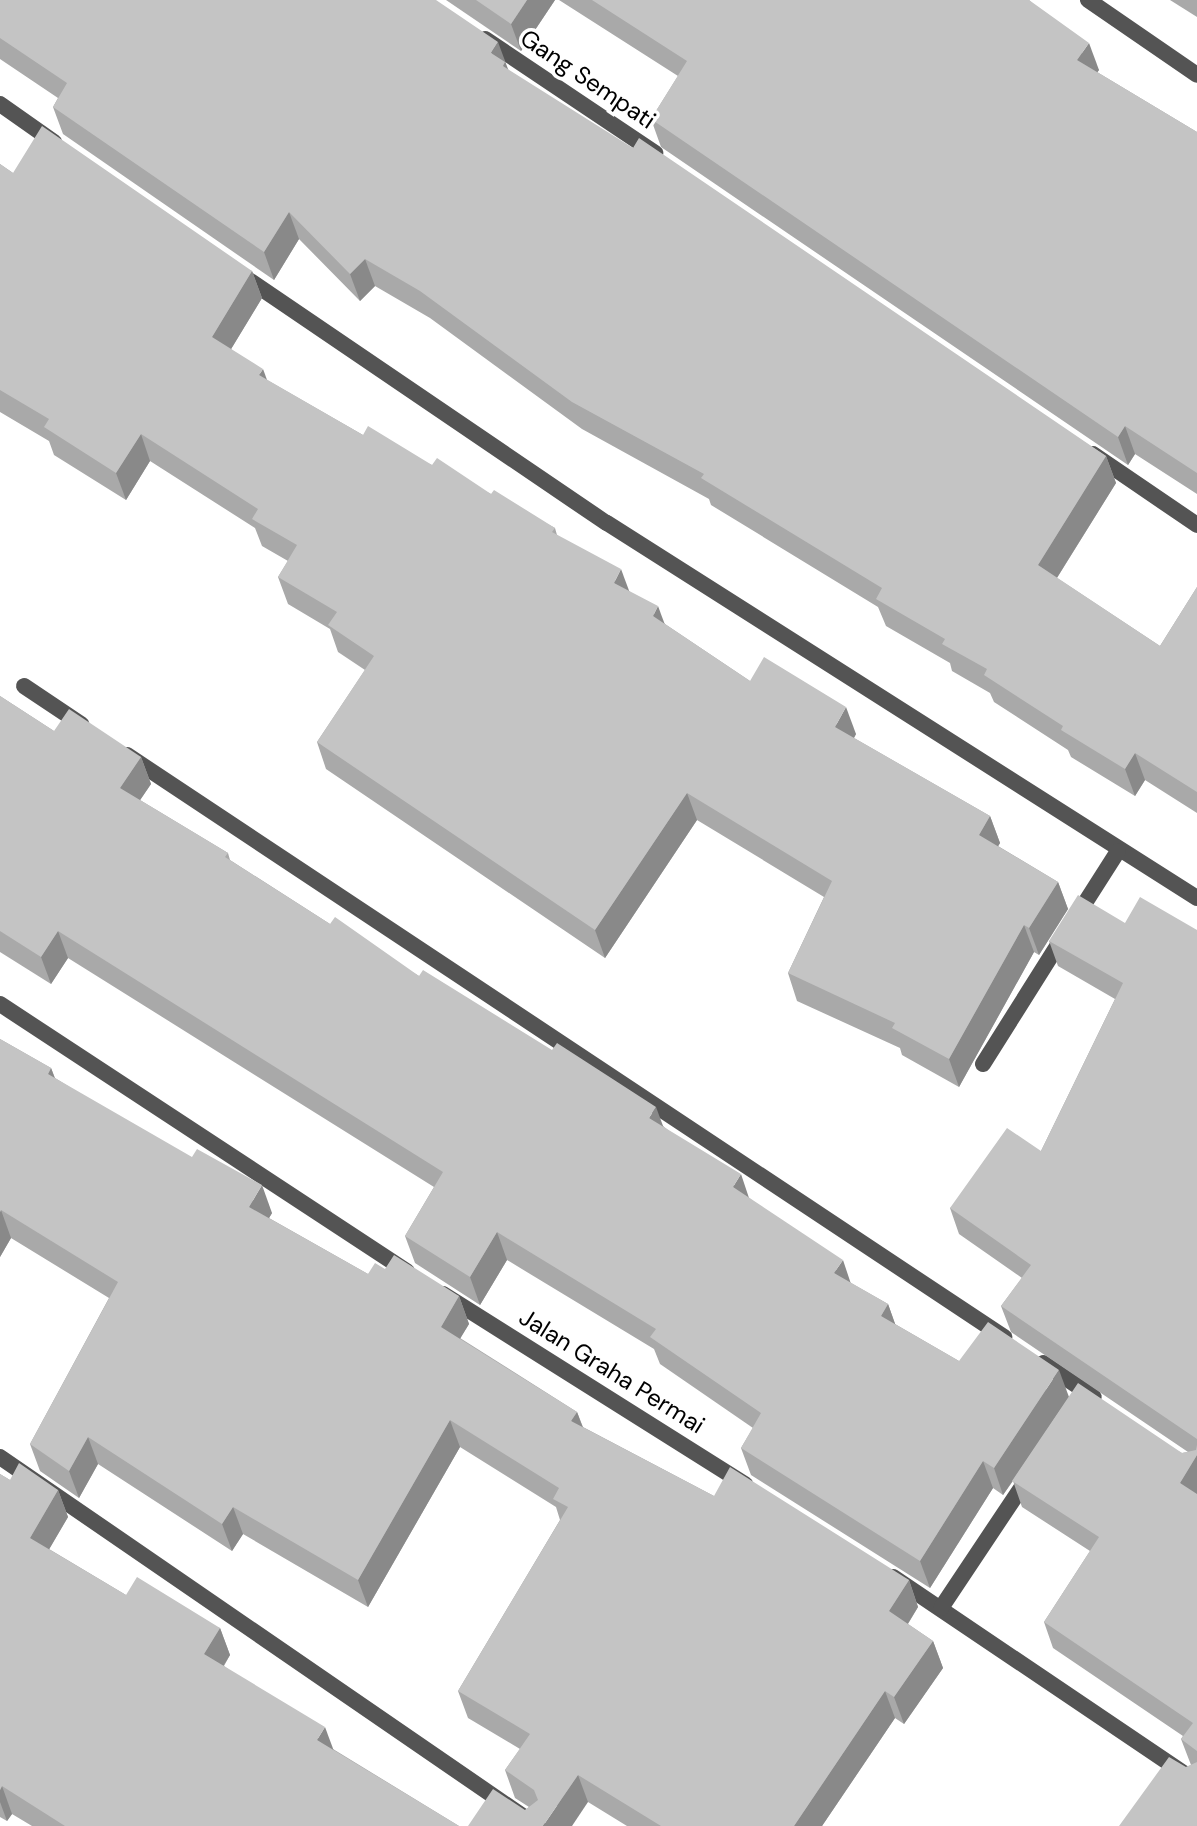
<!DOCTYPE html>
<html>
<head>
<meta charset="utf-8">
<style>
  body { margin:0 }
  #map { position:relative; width:1197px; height:1826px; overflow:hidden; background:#fff; font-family:"DM Sans",sans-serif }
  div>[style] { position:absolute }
  .street>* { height:16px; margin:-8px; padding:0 8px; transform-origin:8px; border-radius:8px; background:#545454 }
  .wall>* { inset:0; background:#a9a9a9 }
  .shaded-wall>* { inset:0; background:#898989 }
  .building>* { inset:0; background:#c4c4c4 }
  span { translate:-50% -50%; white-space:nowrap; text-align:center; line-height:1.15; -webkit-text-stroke:7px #fff; paint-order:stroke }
  .street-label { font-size:24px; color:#000 }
</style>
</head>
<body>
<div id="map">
  <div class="street">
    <i style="left:1088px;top:0;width:132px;rotate:34.5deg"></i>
    <i style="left:485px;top:39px;width:205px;rotate:33.8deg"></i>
    <i style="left:0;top:104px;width:66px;rotate:35.1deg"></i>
    <i style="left:240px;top:274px;width:443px;rotate:34.2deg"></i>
    <i style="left:607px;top:523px;width:699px;rotate:32.44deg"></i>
    <i style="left:1093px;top:454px;width:126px;rotate:34.3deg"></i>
    <i style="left:24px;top:686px;width:69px;rotate:33.7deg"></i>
    <i style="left:127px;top:755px;width:1053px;rotate:33.57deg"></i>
    <i style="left:1076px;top:917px;width:78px;rotate:-57.5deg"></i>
    <i style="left:0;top:1004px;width:487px;rotate:33.3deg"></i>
    <i style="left:983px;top:1064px;width:150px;rotate:-57.8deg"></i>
    <i style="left:443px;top:1294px;width:357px;rotate:32.2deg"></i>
    <i style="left:1043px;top:1363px;width:61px;rotate:33.7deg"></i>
    <i style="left:0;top:1457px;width:652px;rotate:34.49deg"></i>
    <i style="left:893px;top:1577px;width:367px;rotate:34deg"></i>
    <i style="left:941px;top:1608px;width:159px;rotate:-56.3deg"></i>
  </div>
  <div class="wall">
    <i style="clip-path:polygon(0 0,508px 70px,1106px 456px,1116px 483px,1057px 578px,1160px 646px,1197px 587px,1197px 813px,1145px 780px,1135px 796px,1071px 757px,1068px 750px,994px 702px,990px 693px,952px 671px,950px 663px,886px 626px,878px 607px,711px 505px,709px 499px,582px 429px,430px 318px,375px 286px,360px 301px,299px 239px,274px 280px,63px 134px,53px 107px,58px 98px,0 59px)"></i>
    <i style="clip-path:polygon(446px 0,555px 0,521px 51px)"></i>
    <i style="clip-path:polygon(559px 0,1029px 0,1099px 70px,1097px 72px,1197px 132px,1197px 494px,1135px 454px,1128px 465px,661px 147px,651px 119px,678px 76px)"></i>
    <i style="clip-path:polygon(1170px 0,1197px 0,1197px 17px)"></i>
    <i style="clip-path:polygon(0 164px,13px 173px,252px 271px,262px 298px,231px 349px,267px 380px,363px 435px,432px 465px,491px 494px,555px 528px,557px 535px,629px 591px,665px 624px,750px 681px,856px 734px,854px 738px,990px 816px,1000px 843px,998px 846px,1058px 882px,1068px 909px,1039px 955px,1034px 952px,959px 1087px,902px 1055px,900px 1048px,797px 1001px,788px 973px,824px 897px,697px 820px,605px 958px,326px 769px,317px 742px,365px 670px,338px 652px,330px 629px,288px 604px,278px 577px,288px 561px,262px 546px,255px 528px,150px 461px,126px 500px,54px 455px,49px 441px,0 412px)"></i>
    <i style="clip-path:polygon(0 696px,54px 731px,141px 757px,151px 784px,140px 800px,228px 853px,230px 860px,330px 924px,419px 976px,663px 1126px,851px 1283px,888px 1304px,895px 1324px,959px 1361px,1069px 1397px,1182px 1453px,1188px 1452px,1011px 1332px,1001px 1306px,1022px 1278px,959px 1234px,950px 1208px,1041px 1151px,1115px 999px,1058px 966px,1049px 941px,1125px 923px,1197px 930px,1197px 1826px,1186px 1767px,1191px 1765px,1181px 1739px,1183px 1736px,1053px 1648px,1044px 1622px,1090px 1551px,1022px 1507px,1013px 1481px,1003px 1495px,993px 1488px,930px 1588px,751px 1475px,741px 1448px,753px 1428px,660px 1364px,654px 1349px,507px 1260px,480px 1305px,415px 1263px,405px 1236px,434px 1187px,68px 958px,51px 984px,0 952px)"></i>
    <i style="clip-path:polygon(0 1039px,51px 1068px,55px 1078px,272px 1213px,269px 1218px,368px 1274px,385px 1269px,459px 1296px,469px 1324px,460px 1338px,577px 1412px,583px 1427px,714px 1496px,909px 1580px,918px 1607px,908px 1624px,933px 1641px,943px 1668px,904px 1724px,895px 1718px,822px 1826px,627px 1826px,588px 1802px,525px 1810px,529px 1807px,515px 1798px,505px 1770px,520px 1749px,468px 1718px,458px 1691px,560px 1520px,556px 1507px,460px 1447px,368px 1607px,243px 1534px,232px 1551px,98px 1464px,79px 1498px,40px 1471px,30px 1444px,109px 1298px,11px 1238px,0 1257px)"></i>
    <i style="clip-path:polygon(0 1474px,10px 1480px,58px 1490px,68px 1517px,49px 1549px,126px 1595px,220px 1628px,230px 1655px,224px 1666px,333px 1749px,459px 1826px,32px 1826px,12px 1814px,7px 1821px,0 1817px)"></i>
  </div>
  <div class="shaded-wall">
    <i style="clip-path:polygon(527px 0,555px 0,521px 51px,511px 24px)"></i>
    <i style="clip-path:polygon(498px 42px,508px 69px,515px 89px,491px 53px)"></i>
    <i style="clip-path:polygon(1089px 43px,1099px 70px,1087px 87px,1077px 60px)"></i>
    <i style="clip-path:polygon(289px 212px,299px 239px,274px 280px,264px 252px)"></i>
    <i style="clip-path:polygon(365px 259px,375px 286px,360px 301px,350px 274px)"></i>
    <i style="clip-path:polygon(252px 271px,262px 298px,222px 364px,212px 337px)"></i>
    <i style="clip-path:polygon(263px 369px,273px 396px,259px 375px)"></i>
    <i style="clip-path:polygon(1125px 426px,1135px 454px,1128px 465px,1118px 437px)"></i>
    <i style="clip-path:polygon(141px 434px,150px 461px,126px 500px,116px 473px)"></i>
    <i style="clip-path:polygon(1106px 456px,1116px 483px,1048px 592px,1038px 565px)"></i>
    <i style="clip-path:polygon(621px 569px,631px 596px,614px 583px)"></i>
    <i style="clip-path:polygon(658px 606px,668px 633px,653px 616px)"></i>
    <i style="clip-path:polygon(846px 707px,856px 734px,845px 754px,835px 727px)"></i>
    <i style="clip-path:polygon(1135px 753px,1145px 780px,1135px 796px,1125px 769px)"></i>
    <i style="clip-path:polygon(141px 757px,151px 784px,130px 815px,120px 788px)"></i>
    <i style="clip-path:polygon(687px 793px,697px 820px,605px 958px,595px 930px)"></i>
    <i style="clip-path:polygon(990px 816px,1000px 843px,989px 862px,979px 835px)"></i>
    <i style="clip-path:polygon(1058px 882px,1068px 909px,1039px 955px,1029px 928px)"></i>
    <i style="clip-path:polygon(1024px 925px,1034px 952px,959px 1087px,949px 1059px)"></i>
    <i style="clip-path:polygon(58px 931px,68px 958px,51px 984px,41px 957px)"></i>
    <i style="clip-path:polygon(51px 1068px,61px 1095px,48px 1074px)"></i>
    <i style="clip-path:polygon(656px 1107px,666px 1134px,649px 1118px)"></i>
    <i style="clip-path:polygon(741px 1174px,750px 1201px,733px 1187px)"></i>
    <i style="clip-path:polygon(262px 1185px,272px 1213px,259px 1235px,249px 1207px)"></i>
    <i style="clip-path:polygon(1px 1210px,11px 1238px,0 1257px,0 1212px)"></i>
    <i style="clip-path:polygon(497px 1232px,507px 1260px,480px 1305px,470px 1277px)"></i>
    <i style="clip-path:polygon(843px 1260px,852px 1287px,834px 1273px)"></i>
    <i style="clip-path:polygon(459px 1296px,469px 1324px,451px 1354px,441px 1327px)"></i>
    <i style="clip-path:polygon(888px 1304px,898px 1332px,881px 1316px)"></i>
    <i style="clip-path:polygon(1059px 1370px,1069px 1397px,1003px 1495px,994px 1468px)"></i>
    <i style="clip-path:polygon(577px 1412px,587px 1439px,571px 1421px)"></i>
    <i style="clip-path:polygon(450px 1420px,460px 1447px,368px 1607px,358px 1580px)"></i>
    <i style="clip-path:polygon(88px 1437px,98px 1464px,79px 1498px,69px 1471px)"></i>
    <i style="clip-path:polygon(1197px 1455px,1197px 1497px,1180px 1483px)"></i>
    <i style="clip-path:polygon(983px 1461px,993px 1488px,930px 1588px,920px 1561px)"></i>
    <i style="clip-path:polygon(58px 1490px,68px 1517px,40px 1565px,30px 1538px)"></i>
    <i style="clip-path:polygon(233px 1507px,243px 1534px,232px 1551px,222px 1524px)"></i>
    <i style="clip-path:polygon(909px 1580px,918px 1607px,899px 1638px,889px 1611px)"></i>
    <i style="clip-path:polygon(220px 1628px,230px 1655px,214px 1681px,204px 1654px)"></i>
    <i style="clip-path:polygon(933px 1641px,943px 1668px,904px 1724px,894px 1697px)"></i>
    <i style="clip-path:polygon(885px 1691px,895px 1718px,822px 1826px,794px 1826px)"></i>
    <i style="clip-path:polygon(325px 1727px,335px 1754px,317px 1740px)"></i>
    <i style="clip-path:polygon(578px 1775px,588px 1802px,572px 1826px,543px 1826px)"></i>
    <i style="clip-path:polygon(2px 1786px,12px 1814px,7px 1821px,0 1802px,0 1790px)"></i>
  </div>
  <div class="building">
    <i style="clip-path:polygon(0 0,436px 0,498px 42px,491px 53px,505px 62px,503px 66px,633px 148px,639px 138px,1106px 456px,1038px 565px,1160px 646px,1197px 587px,1197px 792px,1135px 753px,1125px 769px,1061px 730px,1063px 726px,984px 675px,987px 669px,942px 644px,945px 639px,876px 599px,882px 588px,701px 478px,704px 474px,572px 402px,420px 291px,365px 259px,350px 274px,289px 212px,264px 252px,53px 107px,67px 83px,0 38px)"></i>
    <i style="clip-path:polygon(476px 0,527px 0,511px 24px)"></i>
    <i style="clip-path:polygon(592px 0,1029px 0,1089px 43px,1077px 60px,1197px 132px,1197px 473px,1125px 426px,1118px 437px,651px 119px,687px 61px)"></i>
    <i style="clip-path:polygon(42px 126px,252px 271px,212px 337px,263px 369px,259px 375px,363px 435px,368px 426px,432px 465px,437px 458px,491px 494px,494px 490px,555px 528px,552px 532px,621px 569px,614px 583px,658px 606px,653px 616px,750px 681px,764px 657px,846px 707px,835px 727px,990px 816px,979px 835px,1058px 882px,1029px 928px,1024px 925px,949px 1059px,892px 1028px,895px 1023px,788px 973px,832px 881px,687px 793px,595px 930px,317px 742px,374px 656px,328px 625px,337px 612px,278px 577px,297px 545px,252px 519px,258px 509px,141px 434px,116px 473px,44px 427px,49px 419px,0 390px,0 164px,13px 173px)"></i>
    <i style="clip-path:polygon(0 696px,54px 731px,69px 709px,141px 757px,120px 788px,228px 853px,225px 857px,330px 924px,335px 917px,419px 976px,423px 970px,552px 1050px,557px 1043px,656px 1107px,649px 1118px,741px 1174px,733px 1187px,843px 1260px,834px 1273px,888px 1304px,881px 1316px,959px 1361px,988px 1322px,1059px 1370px,994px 1468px,983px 1461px,920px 1561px,741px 1448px,761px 1413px,650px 1337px,656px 1329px,497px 1232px,470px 1277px,405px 1236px,443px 1172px,58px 931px,41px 957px,0 931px)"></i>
    <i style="clip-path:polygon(1078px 895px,1125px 923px,1140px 897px,1197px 930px,1197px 1439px,1001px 1306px,1031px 1265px,950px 1208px,1007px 1128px,1041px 1151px,1123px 983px,1049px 941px)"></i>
    <i style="clip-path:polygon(0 1039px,51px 1068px,48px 1074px,192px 1157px,197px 1149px,262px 1185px,249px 1207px,368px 1274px,375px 1263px,385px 1269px,394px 1255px,459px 1296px,441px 1327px,577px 1412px,571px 1421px,714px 1496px,730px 1467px,909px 1580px,889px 1611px,933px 1641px,894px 1697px,885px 1691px,794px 1826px,661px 1826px,578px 1775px,543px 1826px,468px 1826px,493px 1789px,525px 1810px,538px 1800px,534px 1790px,505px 1770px,530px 1734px,458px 1691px,568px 1507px,553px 1499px,559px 1488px,450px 1420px,358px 1580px,233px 1507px,222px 1524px,88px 1437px,69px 1471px,30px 1444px,118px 1282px,1px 1210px,0 1212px)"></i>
    <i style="clip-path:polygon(1078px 1383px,1182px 1453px,1196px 1450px,1197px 1445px,1197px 1455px,1180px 1483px,1197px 1494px,1197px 1751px,1181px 1739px,1193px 1723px,1044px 1622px,1099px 1537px,1012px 1481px)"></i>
    <i style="clip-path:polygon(19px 1463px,58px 1490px,30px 1538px,126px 1595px,137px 1577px,220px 1628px,204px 1654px,325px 1727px,317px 1740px,459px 1826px,65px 1826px,2px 1786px,0 1790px,0 1474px,10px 1480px)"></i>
    <i style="clip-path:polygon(1169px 1757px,1186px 1767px,1197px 1762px,1197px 1826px,1119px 1826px)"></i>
  </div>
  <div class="street-label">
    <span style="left:588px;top:79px;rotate:34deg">Gang Sempati</span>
    <span style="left:612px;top:1371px;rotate:32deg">Jalan Graha Permai</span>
  </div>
</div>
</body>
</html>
